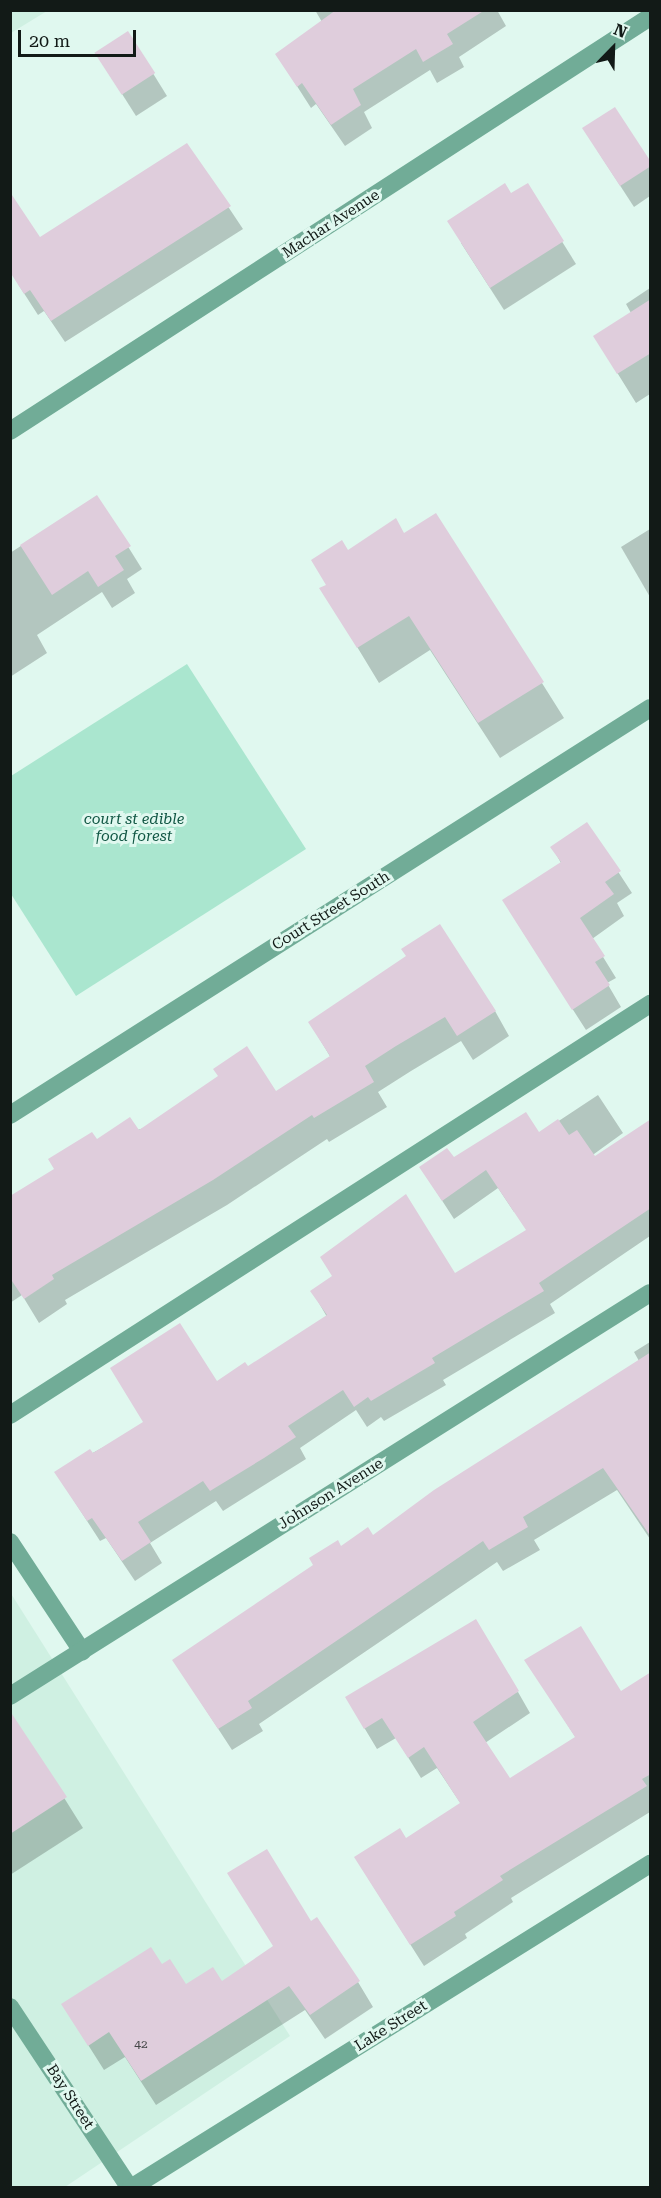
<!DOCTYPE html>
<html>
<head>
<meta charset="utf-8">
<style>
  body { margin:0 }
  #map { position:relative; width:661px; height:2198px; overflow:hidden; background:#e0f8ef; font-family:"Roboto Serif",serif }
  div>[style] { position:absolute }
  .built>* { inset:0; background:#cff0e2 }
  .green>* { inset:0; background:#aae6cf }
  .shadow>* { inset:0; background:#0003 }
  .building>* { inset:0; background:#dfcddc; transform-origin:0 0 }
  .minor>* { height:18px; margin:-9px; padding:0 9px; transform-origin:9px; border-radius:9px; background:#71ac97 }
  span { translate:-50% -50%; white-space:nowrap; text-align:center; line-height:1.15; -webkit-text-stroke:6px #e0f8ef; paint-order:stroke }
  .number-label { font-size:12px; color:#454748 }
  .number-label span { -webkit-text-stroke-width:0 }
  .street-label { font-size:15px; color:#121a17 }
  .park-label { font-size:15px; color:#115744; font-style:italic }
  .frame { position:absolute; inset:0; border:12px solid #121a17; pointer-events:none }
  .north { position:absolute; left:583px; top:18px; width:60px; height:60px; -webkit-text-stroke:4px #e0f8ef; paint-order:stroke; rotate:23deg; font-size:16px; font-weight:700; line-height:24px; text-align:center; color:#121a17 }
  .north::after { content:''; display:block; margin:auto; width:21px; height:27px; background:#121a17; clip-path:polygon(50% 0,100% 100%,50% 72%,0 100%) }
  .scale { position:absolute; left:18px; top:30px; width:118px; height:27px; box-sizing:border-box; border:3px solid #121a17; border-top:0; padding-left:8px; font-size:18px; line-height:21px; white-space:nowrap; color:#121a17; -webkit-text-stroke:4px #e0f8ef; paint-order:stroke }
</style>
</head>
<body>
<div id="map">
  <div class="built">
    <i style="clip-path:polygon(11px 10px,47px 10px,47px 11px,11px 33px)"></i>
    <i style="clip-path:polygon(10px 1592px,290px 2036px,65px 2187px,11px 2187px)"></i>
  </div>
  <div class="green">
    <i style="clip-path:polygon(187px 664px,306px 849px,76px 996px,11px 894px,11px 776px)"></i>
  </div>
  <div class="shadow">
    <i style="clip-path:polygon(315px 10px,497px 10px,506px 26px,459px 57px,464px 67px,437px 83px,430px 70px,364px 112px,372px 128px,345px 146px,316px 104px,311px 108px,277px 55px,322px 22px)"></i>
    <i style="clip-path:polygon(128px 33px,167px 96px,136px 116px,110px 75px)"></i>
    <i style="clip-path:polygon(187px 145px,243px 229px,65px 342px,44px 311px,38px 315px,18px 284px,39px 239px)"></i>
    <i style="clip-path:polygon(597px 150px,650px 164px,650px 196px,634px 207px)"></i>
    <i style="clip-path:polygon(527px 185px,576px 264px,504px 310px,461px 243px)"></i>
    <i style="clip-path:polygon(650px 288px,650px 394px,636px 403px,613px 366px,631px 313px,626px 304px)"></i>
    <i style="clip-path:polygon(97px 497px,142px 569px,127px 579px,135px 593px,112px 608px,102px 592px,37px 635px,47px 653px,10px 677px,10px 553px)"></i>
    <i style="clip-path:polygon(436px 515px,564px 718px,500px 758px,430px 650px,379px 683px,322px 589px)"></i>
    <i style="clip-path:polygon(650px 529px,650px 597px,621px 547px)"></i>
    <i style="clip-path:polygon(587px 824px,632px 893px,617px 903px,624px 916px,592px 939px,616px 978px,607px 983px,621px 1007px,586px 1030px,516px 921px,561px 863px,552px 847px)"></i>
    <i style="clip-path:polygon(495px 1011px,509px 1036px,473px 1060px,461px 1041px,411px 1071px,378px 1092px,387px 1107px,329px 1142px,327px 1139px,227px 1205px,65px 1300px,67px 1304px,39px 1323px,22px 1295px,10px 1303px,10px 1218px,96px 1141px,275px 1093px,331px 1058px,310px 1023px)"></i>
    <i style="clip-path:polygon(598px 1095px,623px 1133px,514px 1212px,498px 1188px,454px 1219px,421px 1168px,539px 1134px)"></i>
    <i style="clip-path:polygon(650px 1156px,650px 1236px,550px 1304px,555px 1313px,443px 1380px,446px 1385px,384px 1421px,381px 1417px,367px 1427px,356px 1410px,300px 1448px,306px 1459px,223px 1511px,216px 1501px,150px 1543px,162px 1563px,135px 1581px,106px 1538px,100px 1541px,56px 1473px,248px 1368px,327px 1317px,312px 1291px,455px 1275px)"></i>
    <i style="clip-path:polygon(650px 1342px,650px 1539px,617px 1490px,534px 1540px,540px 1550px,503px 1571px,497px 1562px,259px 1724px,263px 1731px,232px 1750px,174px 1661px,341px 1548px,373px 1537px,639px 1361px,634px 1352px)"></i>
    <i style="clip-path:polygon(526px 1660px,620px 1694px,650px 1674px,650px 1812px,511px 1898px,513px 1902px,465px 1934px,467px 1938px,424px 1966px,368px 1878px,406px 1840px,461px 1804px,437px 1768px,421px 1778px,396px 1738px,377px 1749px,359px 1719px,518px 1692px,530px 1713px,485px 1743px,510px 1780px,576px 1738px)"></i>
    <i style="clip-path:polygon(24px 1734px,83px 1828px,10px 1875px,10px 1743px)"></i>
    <i style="clip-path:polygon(311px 1923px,358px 1982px,373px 2007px,325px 2039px,305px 2010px,156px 2105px,125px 2057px,104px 2070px,78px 2029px,162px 1966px,186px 1986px,222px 1983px)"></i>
  </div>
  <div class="building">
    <i style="clip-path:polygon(336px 10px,485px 10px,447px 34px,453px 44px,423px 62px,416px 49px,353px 89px,361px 105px,331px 125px,302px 83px,297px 87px,275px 54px)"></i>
    <i style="left:128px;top:31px;width:50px;height:40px;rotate:57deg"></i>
    <i style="clip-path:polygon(615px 107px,651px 162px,651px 166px,620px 186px,582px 128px)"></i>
    <i style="clip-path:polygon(187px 143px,231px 206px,51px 321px,30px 290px,24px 294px,10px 272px,10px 192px,40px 237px)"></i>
    <i style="clip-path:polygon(505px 183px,511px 193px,528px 183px,564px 241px,490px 288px,447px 221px)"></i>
    <i style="clip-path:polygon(651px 299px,651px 353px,617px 374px,593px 336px)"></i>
    <i style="clip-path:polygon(97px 495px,131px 546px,115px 556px,124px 570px,98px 587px,88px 571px,52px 595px,20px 545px)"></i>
    <i style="clip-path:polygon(436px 513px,544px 682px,478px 723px,409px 616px,357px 648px,319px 588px,326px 585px,311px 560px,342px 540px,348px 550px,396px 518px,404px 533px)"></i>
    <i style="clip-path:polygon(587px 822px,621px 871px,605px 882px,614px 894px,580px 918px,605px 956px,595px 962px,610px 985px,572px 1010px,502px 900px,561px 862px,550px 847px)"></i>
    <i style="clip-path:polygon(440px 924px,496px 1011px,457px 1036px,445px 1017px,396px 1046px,365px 1066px,374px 1082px,314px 1118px,312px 1115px,213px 1180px,52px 1275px,54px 1279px,24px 1299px,10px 1278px,10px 1196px,54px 1169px,48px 1159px,92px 1132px,97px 1139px,130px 1117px,139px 1130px,218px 1076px,213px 1069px,247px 1046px,276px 1091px,330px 1056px,308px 1022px,406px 956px,401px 949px)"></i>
    <i style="clip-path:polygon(526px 1112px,539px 1132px,558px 1119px,569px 1135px,577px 1130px,595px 1156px,651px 1119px,651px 1208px,539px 1283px,544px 1291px,432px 1358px,435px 1363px,371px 1401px,368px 1397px,354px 1407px,343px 1390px,288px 1426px,296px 1437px,264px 1458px,210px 1491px,203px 1481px,138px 1522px,151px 1542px,122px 1561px,92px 1518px,87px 1521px,54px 1472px,90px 1449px,93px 1453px,143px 1422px,110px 1368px,180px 1323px,217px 1381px,245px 1362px,248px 1366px,327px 1315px,310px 1291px,332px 1276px,320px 1257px,406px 1194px,455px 1273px,526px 1230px,486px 1170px,442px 1201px,419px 1167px,447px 1148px,454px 1157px)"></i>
    <i style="clip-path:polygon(651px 1352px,651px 1537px,603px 1468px,523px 1517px,528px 1527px,489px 1550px,483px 1541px,248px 1701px,252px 1708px,218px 1729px,172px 1660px,313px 1565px,309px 1558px,338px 1540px,341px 1546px,368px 1527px,373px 1535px,434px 1490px)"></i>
    <i style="clip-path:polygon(476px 1619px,519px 1691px,473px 1722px,510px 1778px,575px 1737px,524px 1660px,581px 1626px,621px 1691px,651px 1672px,651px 1774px,642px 1779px,647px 1786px,500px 1876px,503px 1880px,454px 1912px,456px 1916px,410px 1945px,354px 1857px,400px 1828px,406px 1838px,460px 1803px,424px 1747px,408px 1758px,382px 1718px,364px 1729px,345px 1697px)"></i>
    <i style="clip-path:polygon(10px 1711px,67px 1797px,10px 1834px)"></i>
    <i style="clip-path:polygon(267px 1849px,311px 1921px,317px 1917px,360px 1981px,310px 2015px,289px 1986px,141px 2081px,109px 2032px,88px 2046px,61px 2004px,151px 1947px,162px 1964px,170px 1959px,186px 1984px,213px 1967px,222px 1981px,273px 1946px,227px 1873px)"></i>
  </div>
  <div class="minor">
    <i style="left:10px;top:431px;width:762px;rotate:-32.9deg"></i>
    <i style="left:10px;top:1115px;width:758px;rotate:-32.45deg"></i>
    <i style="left:10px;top:1415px;width:761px;rotate:-32.71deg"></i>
    <i style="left:10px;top:1542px;width:131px;rotate:56.6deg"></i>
    <i style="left:10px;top:1696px;width:756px;rotate:-32.2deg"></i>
    <i style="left:10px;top:2007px;width:217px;rotate:56.5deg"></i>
    <i style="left:131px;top:2188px;width:612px;rotate:-31.98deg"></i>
  </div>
  <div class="number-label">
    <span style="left:141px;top:2045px">42</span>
  </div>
  <div class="street-label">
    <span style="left:331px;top:224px;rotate:-33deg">Machar Avenue</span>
    <span style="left:331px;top:911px;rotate:-32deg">Court Street South</span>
    <span style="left:331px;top:1494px;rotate:-32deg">Johnson Avenue</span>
    <span style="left:391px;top:2026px;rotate:-32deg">Lake Street</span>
    <span style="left:70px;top:2097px;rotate:57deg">Bay Street</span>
  </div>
  <div class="park-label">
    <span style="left:134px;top:828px">court st edible<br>food forest</span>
  </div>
  <div class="frame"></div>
  <div class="north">N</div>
  <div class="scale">20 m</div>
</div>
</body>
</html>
